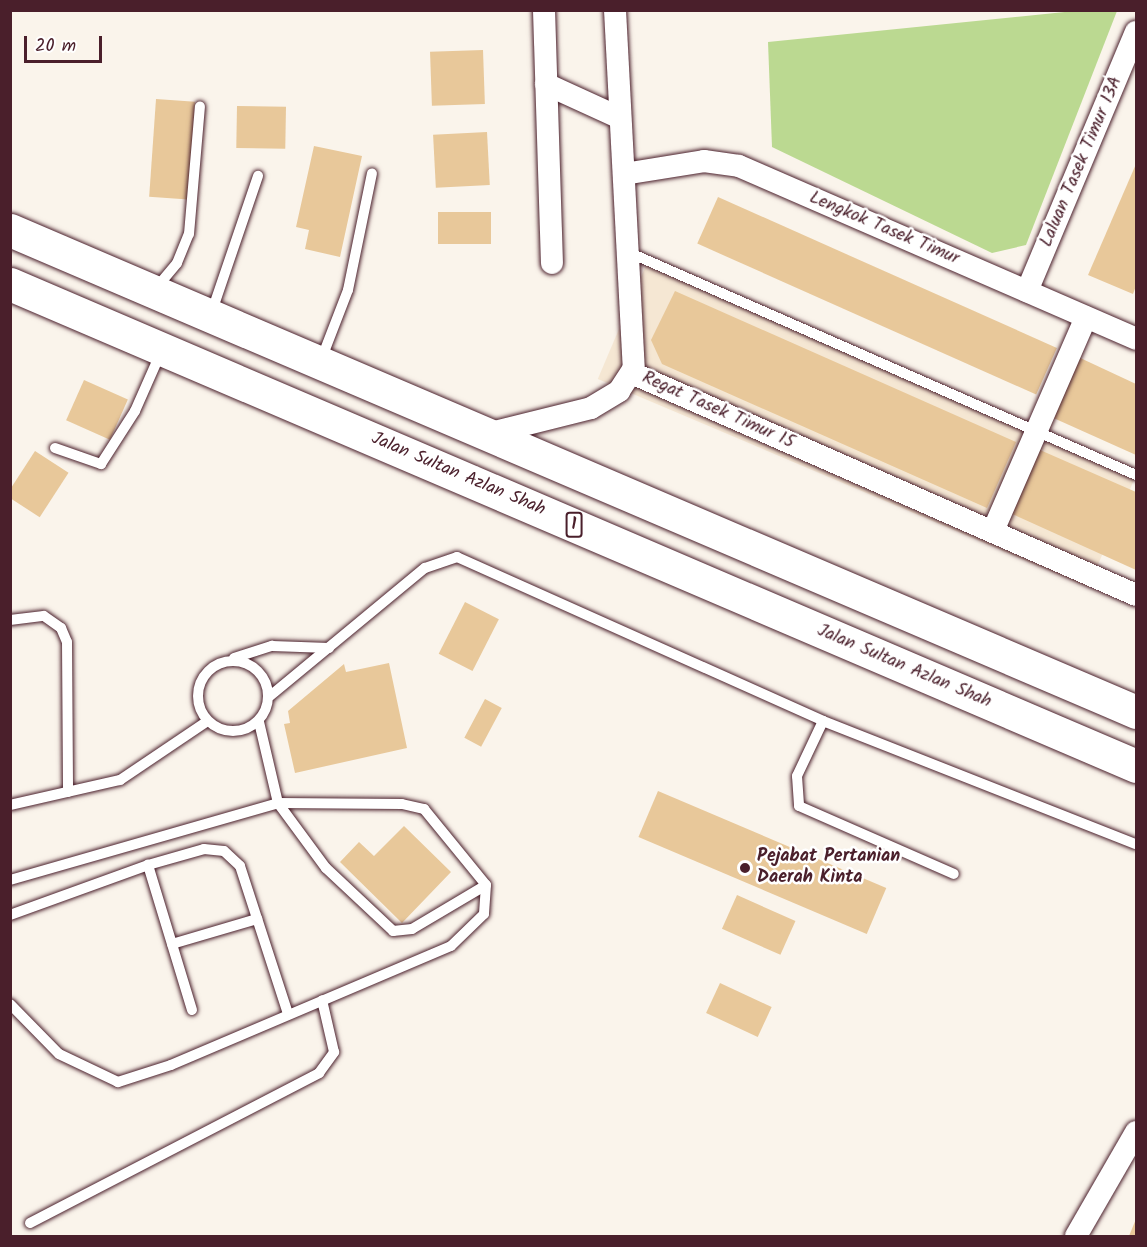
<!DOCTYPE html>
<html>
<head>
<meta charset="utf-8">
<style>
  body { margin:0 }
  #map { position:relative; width:1147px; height:1247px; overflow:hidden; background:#faf4eb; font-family:Kalam,sans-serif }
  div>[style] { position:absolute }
  .built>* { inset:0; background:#f5e7d3; transform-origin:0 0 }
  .green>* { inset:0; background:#bbd991 }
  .building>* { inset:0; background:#e8c89a; transform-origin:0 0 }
  .roads { filter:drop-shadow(0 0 2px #4a1f2b) drop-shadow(0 0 2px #4a1f2b) }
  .service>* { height:10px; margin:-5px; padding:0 5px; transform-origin:5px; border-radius:5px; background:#fff }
  .service>.ring { margin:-5px; padding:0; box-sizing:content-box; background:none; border:10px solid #fff; border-radius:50% }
  .minor>* { height:22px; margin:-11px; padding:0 11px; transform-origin:11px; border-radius:11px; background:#fff }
  .primary>* { height:33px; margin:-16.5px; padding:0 16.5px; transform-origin:16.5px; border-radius:16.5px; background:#fff }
  .dots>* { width:16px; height:16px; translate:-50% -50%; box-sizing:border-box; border:3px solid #fff; border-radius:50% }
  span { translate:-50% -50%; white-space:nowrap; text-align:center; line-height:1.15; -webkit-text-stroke:5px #fff; paint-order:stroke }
  .shield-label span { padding:2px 4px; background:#fff; border:2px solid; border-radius:4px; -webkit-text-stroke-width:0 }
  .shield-label { font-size:16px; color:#4a1f2b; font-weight:700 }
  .street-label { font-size:18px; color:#4a1f2b }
  .poi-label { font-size:18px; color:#4a1f2b; font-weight:700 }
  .left { translate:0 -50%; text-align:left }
  .frame { position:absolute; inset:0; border:12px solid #4a1f2b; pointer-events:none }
  .scale { position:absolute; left:24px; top:36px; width:78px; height:27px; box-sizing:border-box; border:3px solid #4a1f2b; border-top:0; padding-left:8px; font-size:18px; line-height:21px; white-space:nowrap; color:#4a1f2b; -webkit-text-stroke:4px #fff; paint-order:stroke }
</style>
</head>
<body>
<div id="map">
  <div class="built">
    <i style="left:647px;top:263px;width:533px;height:126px;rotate:23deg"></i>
  </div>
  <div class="green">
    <i style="clip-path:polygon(1084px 10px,1117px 11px,1026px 245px,992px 253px,772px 147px,768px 42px)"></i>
  </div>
  <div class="building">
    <i style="left:483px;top:50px;width:54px;height:53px;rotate:88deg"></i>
    <i style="left:156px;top:99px;width:39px;height:98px;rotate:4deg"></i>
    <i style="left:237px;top:106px;width:49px;height:42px;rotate:1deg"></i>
    <i style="left:487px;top:132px;width:53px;height:54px;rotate:87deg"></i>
    <i style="clip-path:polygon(314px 146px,362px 156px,340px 257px,305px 249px,309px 230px,296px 227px)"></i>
    <i style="clip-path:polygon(1136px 164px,1136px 286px,1133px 294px,1088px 275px)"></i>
    <i style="left:718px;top:197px;width:371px;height:51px;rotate:24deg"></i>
    <i style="left:438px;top:212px;width:53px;height:32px"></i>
    <i style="clip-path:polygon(675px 291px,1016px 442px,987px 508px,662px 364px,651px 340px)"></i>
    <i style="clip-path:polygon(1076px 356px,1136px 384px,1136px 455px,1049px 416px)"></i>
    <i style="left:84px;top:380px;width:48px;height:44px;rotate:24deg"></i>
    <i style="clip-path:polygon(1040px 450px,1136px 492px,1136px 570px,1010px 513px)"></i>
    <i style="left:35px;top:451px;width:40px;height:53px;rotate:33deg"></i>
    <i style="left:465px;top:602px;width:38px;height:58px;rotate:27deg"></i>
    <i style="clip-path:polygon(389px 663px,407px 748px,295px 773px,284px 724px,290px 723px,288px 711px,344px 664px,346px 672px)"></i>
    <i style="left:485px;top:699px;width:19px;height:44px;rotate:28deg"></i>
    <i style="left:658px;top:791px;width:248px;height:50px;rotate:23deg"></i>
    <i style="clip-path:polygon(404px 826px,451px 872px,402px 923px,340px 862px,359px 842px,374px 856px)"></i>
    <i style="left:737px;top:895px;width:64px;height:37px;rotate:24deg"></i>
    <i style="left:720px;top:983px;width:57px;height:33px;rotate:25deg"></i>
    <i style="clip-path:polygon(1136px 1219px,1136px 1236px,1129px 1236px)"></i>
  </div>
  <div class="roads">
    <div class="service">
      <i style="left:628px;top:252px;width:555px;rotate:23.7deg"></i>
      <i style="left:157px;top:287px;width:31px;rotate:-50deg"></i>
      <i style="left:177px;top:263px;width:31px;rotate:-68deg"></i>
      <i style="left:189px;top:234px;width:128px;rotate:-85.1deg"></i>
      <i style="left:211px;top:314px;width:146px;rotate:-71.2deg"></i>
      <i style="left:321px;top:360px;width:75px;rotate:-68.9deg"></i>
      <i style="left:348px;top:290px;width:119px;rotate:-78.4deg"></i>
      <i style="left:55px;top:448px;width:49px;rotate:19.2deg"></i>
      <i style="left:101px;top:464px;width:63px;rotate:-57.3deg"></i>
      <i style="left:135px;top:411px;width:64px;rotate:-66.2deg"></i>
      <i style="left:10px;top:620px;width:34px;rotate:-7deg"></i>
      <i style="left:44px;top:616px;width:21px;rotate:35deg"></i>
      <i style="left:61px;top:628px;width:15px;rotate:67deg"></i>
      <i style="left:67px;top:642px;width:150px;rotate:89.6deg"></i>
      <i style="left:234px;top:658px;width:40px;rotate:-18deg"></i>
      <i style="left:272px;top:646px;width:57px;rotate:2deg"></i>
      <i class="ring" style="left:198px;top:661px;width:60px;height:60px"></i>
      <i style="left:270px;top:696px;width:201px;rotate:-39.6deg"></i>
      <i style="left:425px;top:568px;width:34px;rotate:-19deg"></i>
      <i style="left:457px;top:557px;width:401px;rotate:24.1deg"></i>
      <i style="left:823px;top:721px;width:336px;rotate:21.5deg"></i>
      <i style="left:823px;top:721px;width:61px;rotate:115.3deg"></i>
      <i style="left:797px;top:776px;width:30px;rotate:86deg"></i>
      <i style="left:799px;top:806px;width:169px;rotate:23.7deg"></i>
      <i style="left:259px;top:722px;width:83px;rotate:76.8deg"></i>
      <i style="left:278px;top:803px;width:81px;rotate:53.6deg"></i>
      <i style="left:326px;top:868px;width:92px;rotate:43.2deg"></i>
      <i style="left:393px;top:931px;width:19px;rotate:-6deg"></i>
      <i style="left:412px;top:929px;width:86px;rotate:-30.7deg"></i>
      <i style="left:10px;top:805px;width:113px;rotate:-12.8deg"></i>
      <i style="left:120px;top:780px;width:104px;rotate:-34deg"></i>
      <i style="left:10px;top:880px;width:279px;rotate:-16deg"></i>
      <i style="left:278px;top:803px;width:124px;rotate:0.5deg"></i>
      <i style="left:402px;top:804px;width:23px;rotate:13deg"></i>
      <i style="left:424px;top:809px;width:98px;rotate:50.8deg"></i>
      <i style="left:486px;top:885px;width:29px;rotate:94deg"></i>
      <i style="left:484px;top:914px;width:46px;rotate:135.9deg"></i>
      <i style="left:451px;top:946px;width:304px;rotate:157deg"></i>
      <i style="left:171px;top:1065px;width:56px;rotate:162.2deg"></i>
      <i style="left:118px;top:1082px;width:65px;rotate:-154.6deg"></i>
      <i style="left:59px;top:1054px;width:70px;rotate:-134.4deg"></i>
      <i style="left:10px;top:915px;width:147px;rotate:-19.9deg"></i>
      <i style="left:172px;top:944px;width:89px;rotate:-16.4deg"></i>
      <i style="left:192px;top:1010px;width:152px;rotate:-106.9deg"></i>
      <i style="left:148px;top:865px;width:58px;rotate:-15.9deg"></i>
      <i style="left:204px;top:849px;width:20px;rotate:6deg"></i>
      <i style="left:224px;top:851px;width:22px;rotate:43deg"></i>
      <i style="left:240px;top:866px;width:156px;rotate:72deg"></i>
      <i style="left:30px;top:1223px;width:326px;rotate:-27.4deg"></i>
      <i style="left:319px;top:1073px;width:26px;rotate:-54deg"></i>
      <i style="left:334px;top:1052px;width:53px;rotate:-103deg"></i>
    </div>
    <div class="minor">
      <i style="left:544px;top:10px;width:253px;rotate:88.2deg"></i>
      <i style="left:615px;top:10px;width:364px;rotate:87deg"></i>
      <i style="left:634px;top:374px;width:548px;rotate:23.76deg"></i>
      <i style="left:546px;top:84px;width:79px;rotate:24.6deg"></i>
      <i style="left:624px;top:174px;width:81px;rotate:-9.2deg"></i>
      <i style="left:704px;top:161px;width:35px;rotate:8deg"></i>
      <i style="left:739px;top:166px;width:433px;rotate:23.5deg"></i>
      <i style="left:1027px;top:291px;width:281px;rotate:-67.2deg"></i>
      <i style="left:487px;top:434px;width:107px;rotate:-14deg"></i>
      <i style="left:591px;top:408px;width:33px;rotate:-31deg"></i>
      <i style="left:619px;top:391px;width:24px;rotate:-57deg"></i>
      <i style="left:993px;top:531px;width:233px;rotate:-66.5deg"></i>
      <i style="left:1076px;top:1236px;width:120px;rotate:-60deg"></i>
    </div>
    <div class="primary">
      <i style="left:10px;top:230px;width:1225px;rotate:23.17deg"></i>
      <i style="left:10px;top:284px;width:1225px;rotate:23.17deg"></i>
    </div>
  </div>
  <div class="dots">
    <i style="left:745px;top:868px;background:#4a1f2b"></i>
  </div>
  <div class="shield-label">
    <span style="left:574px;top:525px">1</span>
  </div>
  <div class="street-label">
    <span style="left:1082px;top:162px;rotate:-67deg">Laluan Tasek Timur 13A</span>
    <span style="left:884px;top:229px;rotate:23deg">Lengkok Tasek Timur</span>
    <span style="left:718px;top:411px;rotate:24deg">Regat Tasek Timur 15</span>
    <span style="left:458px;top:475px;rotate:23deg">Jalan Sultan Azlan Shah</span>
    <span style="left:904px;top:667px;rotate:23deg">Jalan Sultan Azlan Shah</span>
  </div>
  <div class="poi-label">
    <span class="left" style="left:757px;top:868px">Pejabat Pertanian<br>Daerah Kinta</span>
  </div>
  <div class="frame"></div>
  <div class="scale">20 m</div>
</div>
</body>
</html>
